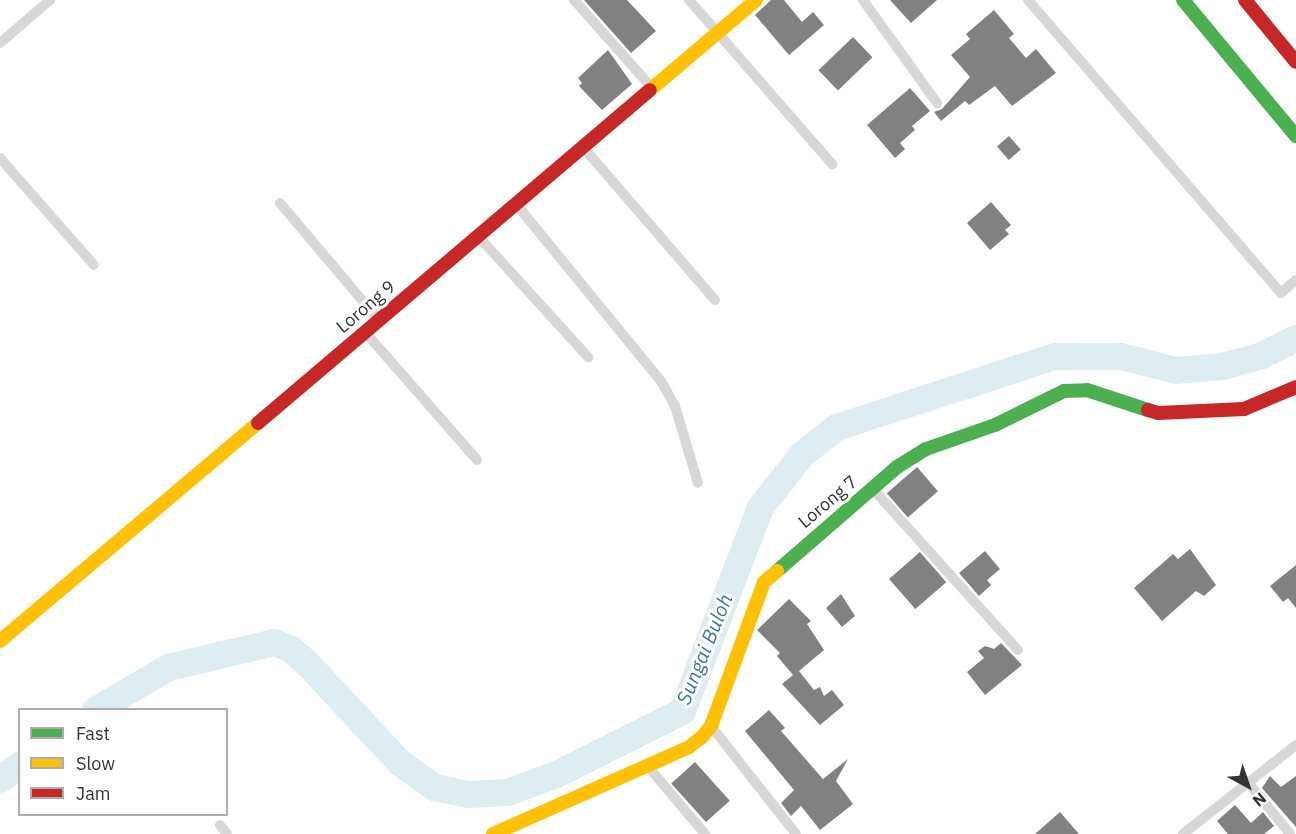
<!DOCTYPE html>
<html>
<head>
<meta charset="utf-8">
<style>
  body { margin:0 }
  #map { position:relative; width:1296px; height:834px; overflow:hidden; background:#fff; font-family:"IBM Plex Sans",sans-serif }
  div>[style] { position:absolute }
  .river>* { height:27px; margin:-13.5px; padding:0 13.5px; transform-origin:13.5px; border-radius:13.5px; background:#ddebf3 }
  .building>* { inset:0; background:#818181; transform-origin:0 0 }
  .street>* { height:10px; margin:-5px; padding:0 5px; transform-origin:5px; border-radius:5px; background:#d7d7d7 }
  .fast>* { height:14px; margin:-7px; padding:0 7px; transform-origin:7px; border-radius:7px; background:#4caf50 }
  .slow>* { height:14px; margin:-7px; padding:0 7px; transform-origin:7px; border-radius:7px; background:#ffc107 }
  .jam>* { height:14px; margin:-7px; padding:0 7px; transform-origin:7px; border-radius:7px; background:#c62828 }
  span { translate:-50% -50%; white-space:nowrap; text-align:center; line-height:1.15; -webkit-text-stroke:6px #fff; paint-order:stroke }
  .street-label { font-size:18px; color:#333 }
  .water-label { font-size:20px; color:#3f7597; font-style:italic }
  .legend { position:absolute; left:18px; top:708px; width:210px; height:108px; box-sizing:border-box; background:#fff; border:2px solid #adadad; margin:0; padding:8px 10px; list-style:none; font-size:18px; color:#333 }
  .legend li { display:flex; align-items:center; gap:12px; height:30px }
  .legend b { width:30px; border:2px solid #adadad }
  .north { position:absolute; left:1218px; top:756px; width:60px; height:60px; -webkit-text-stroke:4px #fff; paint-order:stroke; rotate:140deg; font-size:16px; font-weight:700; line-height:24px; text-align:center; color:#333 }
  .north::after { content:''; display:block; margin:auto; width:21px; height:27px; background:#333; clip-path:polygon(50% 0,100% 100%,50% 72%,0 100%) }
</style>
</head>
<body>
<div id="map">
  <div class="river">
    <i style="left:95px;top:710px;width:85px;rotate:-30.5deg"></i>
    <i style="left:168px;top:667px;width:109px;rotate:-13.3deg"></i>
    <i style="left:274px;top:642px;width:18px;rotate:22deg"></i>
    <i style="left:291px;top:649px;width:23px;rotate:41deg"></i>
    <i style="left:308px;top:664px;width:134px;rotate:47.1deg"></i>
    <i style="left:399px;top:762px;width:43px;rotate:35.5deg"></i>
    <i style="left:434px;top:787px;width:34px;rotate:12deg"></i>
    <i style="left:467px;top:794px;width:40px;rotate:-2.9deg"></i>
    <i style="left:507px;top:792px;width:52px;rotate:-20.2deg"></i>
    <i style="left:556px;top:774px;width:141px;rotate:-26.6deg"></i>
    <i style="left:682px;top:711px;width:218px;rotate:-69.1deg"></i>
    <i style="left:760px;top:507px;width:68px;rotate:-51.6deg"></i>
    <i style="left:802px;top:454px;width:43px;rotate:-38.5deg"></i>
    <i style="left:836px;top:427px;width:229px;rotate:-18deg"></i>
    <i style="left:1054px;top:356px;width:67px"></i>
    <i style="left:1121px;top:356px;width:56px;rotate:14.5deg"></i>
    <i style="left:1175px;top:370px;width:47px;rotate:-4.9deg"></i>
    <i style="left:1222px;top:366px;width:41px;rotate:-15.4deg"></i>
    <i style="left:1262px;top:355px;width:38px;rotate:-27deg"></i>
    <i style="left:0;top:779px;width:25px;rotate:-37deg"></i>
  </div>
  <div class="building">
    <i style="clip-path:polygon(584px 0,627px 0,656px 31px,631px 53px)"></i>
    <i style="clip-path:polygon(771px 0,784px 0,802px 22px,813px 12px,824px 25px,789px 55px,755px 15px)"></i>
    <i style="clip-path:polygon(890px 0,937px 0,911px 23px)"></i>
    <i style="clip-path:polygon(994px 10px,1014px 34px,1009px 38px,1026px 58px,1036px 49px,1056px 73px,1012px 106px,995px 86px,969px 105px,965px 101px,941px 121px,934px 112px,942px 109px,970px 77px,951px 55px,970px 39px,966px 34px)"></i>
    <i style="left:853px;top:37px;width:28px;height:48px;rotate:46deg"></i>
    <i style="clip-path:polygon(608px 50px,632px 84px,602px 110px,579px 86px,582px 83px,578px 78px)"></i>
    <i style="clip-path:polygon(910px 88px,930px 111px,912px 126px,915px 130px,900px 143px,905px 149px,895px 158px,867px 125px)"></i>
    <i style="left:1009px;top:136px;width:18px;height:16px;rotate:49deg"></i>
    <i style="clip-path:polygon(991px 202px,1011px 225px,1005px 230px,1009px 234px,990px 250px,967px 223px)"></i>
    <i style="left:917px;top:467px;width:32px;height:40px;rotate:49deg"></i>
    <i style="clip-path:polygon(1190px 549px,1216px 585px,1204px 596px,1196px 591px,1162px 621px,1134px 588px,1173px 554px,1178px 559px)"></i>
    <i style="clip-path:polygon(985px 551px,1000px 569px,987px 580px,991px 585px,979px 596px,959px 573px)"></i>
    <i style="left:920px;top:552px;width:40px;height:41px;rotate:49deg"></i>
    <i style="clip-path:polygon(1296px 565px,1296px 608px,1288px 598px,1283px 602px,1270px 586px)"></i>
    <i style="clip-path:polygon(841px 594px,855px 616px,842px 627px,826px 608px)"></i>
    <i style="clip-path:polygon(789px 599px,811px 621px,807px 624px,824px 650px,799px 671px,814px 690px,820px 687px,824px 696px,832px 690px,844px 705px,820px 725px,782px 684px,793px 675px,777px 656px,780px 653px,757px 630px)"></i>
    <i style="clip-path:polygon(1001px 643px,1022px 665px,985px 695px,967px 672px,984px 658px,978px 651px,985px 646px,994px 649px)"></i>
    <i style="clip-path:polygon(769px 710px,785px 728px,781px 731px,823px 779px,848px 759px,836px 781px,853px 804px,820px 830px,801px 806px,791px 816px,781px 803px,794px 790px,745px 731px)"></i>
    <i style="left:695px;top:762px;width:52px;height:32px;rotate:48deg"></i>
    <i style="clip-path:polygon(1270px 776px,1281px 787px,1296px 776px,1296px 827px,1262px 788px)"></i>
    <i style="clip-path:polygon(1235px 805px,1251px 823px,1263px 812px,1274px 826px,1264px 834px,1228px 834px,1217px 821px)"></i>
    <i style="clip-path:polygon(1060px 812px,1079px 834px,1035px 834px)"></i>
  </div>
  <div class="street">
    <i style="left:574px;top:0;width:118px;rotate:48.4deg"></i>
    <i style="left:689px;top:0;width:218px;rotate:48.9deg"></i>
    <i style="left:863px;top:0;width:127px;rotate:54.3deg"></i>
    <i style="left:1028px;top:0;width:387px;rotate:49.2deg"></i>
    <i style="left:1281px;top:293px;width:20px;rotate:-41deg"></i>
    <i style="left:0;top:43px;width:66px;rotate:-40.7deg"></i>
    <i style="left:583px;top:147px;width:202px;rotate:49.2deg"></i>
    <i style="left:0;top:158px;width:142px;rotate:48.7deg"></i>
    <i style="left:280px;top:203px;width:153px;rotate:49.8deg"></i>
    <i style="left:516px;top:204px;width:229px;rotate:50.7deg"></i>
    <i style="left:661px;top:381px;width:29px;rotate:61deg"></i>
    <i style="left:675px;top:406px;width:80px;rotate:73.4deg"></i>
    <i style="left:478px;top:236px;width:164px;rotate:47.7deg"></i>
    <i style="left:365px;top:332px;width:170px;rotate:48.8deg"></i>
    <i style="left:872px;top:488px;width:218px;rotate:48deg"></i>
    <i style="left:711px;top:726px;width:137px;rotate:51.8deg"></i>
    <i style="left:646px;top:764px;width:92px;rotate:49.9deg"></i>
    <i style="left:1247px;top:781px;width:68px;rotate:50.9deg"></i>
    <i style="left:220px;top:825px;width:11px;rotate:52deg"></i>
    <i style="left:1183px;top:834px;width:144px;rotate:-38.2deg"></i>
  </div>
  <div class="fast">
    <i style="left:1183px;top:0;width:177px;rotate:50.3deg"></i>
    <i style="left:777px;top:571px;width:159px;rotate:-40.9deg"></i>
    <i style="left:897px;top:467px;width:34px;rotate:-32deg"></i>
    <i style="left:926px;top:449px;width:73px;rotate:-19.2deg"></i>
    <i style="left:995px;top:425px;width:77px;rotate:-26.2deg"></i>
    <i style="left:1064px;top:391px;width:23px;rotate:-2deg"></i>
    <i style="left:1087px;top:390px;width:64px;rotate:18.2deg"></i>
  </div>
  <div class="slow">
    <i style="left:650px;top:90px;width:139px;rotate:-40.3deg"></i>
    <i style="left:0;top:641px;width:338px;rotate:-40.2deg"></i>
    <i style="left:493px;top:834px;width:214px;rotate:-23.9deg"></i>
    <i style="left:689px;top:747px;width:16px;rotate:-38deg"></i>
    <i style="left:702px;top:737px;width:14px;rotate:-51deg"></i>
    <i style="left:711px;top:726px;width:153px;rotate:-69.8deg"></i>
    <i style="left:764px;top:582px;width:17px;rotate:-40deg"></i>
  </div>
  <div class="jam">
    <i style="left:1245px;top:0;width:80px;rotate:50.6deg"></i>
    <i style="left:1148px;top:410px;width:10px;rotate:17deg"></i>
    <i style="left:1158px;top:413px;width:86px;rotate:-2.7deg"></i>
    <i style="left:1244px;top:409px;width:56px;rotate:-22.9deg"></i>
    <i style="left:258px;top:423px;width:514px;rotate:-40.35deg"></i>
  </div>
  <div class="street-label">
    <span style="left:366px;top:307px;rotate:-40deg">Lorong 9</span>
    <span style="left:828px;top:502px;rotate:-40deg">Lorong 7</span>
  </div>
  <div class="water-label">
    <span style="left:704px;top:649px;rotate:-68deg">Sungai Buloh</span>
  </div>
  <ul class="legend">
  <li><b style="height:8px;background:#4caf50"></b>Fast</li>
  <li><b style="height:8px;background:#ffc107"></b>Slow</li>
  <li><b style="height:8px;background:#c62828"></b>Jam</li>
  </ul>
  <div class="north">N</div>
</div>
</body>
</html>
